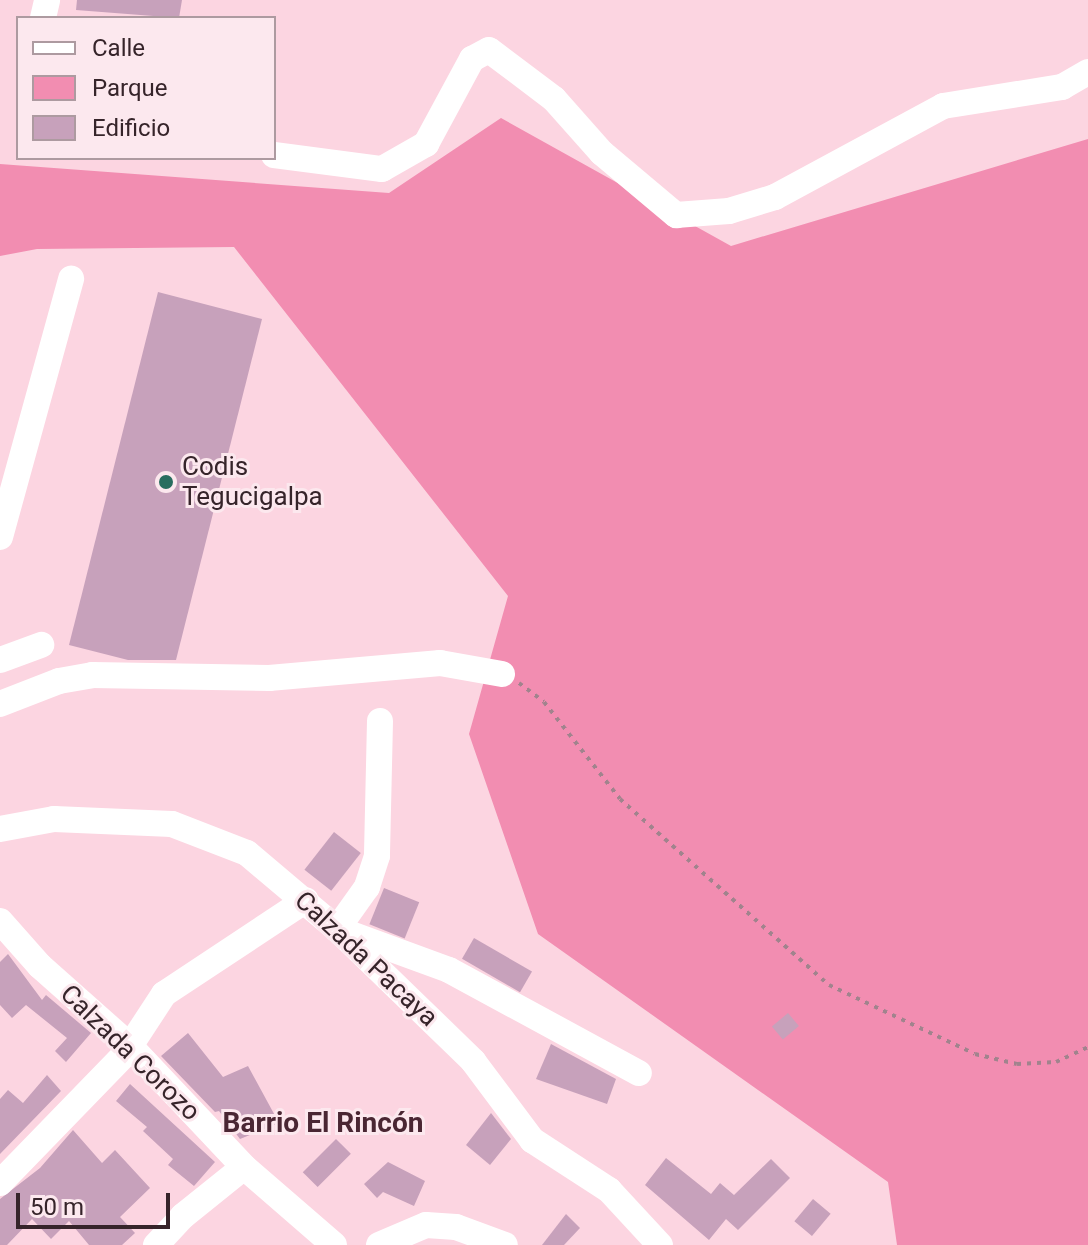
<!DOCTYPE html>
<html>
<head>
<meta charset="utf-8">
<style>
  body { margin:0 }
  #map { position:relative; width:1088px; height:1245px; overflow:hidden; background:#fcd5e1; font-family:Roboto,sans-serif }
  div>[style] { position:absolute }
  .green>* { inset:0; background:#f28db1 }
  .building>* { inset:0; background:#c7a1bb; transform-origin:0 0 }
  .path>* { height:4px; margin-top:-2px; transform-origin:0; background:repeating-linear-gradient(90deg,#a1838d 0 4px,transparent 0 10px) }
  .minor>* { height:26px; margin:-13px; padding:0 13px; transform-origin:13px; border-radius:13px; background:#fff }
  .dots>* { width:22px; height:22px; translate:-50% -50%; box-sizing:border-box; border:4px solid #fce8ee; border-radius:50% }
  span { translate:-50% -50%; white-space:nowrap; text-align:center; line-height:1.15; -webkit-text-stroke:6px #fce8ee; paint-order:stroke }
  .poi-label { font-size:26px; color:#36242a }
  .left { translate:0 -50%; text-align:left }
  .street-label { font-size:26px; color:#36242a }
  .neighbourhood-label { font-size:28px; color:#4a2633; font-weight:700 }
  .legend { position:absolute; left:16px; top:16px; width:260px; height:144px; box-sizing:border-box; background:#fce8ee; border:2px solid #ad9aa0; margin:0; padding:10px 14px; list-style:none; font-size:24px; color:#36242a }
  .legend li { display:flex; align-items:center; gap:16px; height:40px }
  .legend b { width:40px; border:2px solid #ad9aa0 }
  .scale { position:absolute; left:16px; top:1193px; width:154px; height:36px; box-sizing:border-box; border:4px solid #36242a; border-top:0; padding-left:10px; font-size:24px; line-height:28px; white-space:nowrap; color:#36242a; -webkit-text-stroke:6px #fce8ee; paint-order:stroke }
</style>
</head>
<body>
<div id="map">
  <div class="green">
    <i style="clip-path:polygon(501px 118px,731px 246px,1088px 139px,1088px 1245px,897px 1245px,888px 1182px,538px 934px,469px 734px,508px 596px,234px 247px,37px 249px,0 256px,0 164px,389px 193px)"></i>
  </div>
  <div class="building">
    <i style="clip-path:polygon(77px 0,182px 0,179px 18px,76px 10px)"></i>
    <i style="clip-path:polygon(158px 292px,262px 319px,176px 660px,128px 660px,69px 645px)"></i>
    <i style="left:334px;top:832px;width:34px;height:48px;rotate:38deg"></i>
    <i style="left:384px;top:888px;width:38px;height:39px;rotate:22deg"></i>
    <i style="left:474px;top:938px;width:67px;height:24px;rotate:30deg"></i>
    <i style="clip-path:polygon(8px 954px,42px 1000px,46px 995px,91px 1033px,66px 1062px,55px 1051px,67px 1038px,26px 1005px,12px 1018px,0 1005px,0 962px)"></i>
    <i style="left:788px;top:1013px;width:17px;height:21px;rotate:50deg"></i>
    <i style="clip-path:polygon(188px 1033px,223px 1077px,248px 1066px,279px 1123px,240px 1139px,219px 1111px,215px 1112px,161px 1056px)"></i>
    <i style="clip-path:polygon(551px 1044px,616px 1079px,607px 1104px,536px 1079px)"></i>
    <i style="clip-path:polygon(47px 1075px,61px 1091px,0 1154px,0 1099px,8px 1090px,23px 1103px)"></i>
    <i style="clip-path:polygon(130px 1084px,215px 1162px,194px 1186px,168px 1165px,173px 1159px,143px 1131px,147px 1127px,116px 1101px)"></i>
    <i style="clip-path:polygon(491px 1113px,511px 1139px,490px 1165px,466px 1145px)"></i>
    <i style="clip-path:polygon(73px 1130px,102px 1163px,115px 1150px,150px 1188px,120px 1217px,135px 1233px,122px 1245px,89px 1245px,69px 1221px,51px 1239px,32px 1219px,7px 1245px,0 1245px,0 1199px,40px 1168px)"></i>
    <i style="left:336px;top:1139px;width:21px;height:47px;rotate:45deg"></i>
    <i style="clip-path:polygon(666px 1158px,711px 1194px,720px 1183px,734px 1195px,771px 1159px,790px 1178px,738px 1230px,726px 1219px,709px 1240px,645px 1185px)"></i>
    <i style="clip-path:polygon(388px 1162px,425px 1181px,414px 1206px,383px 1192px,377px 1198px,364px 1184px)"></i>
    <i style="left:813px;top:1199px;width:23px;height:29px;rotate:40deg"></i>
    <i style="clip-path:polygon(566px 1214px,580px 1228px,564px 1245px,542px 1245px)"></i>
  </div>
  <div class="path">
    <i style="left:519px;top:683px;width:31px;rotate:37deg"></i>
    <i style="left:544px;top:702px;width:123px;rotate:51.9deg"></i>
    <i style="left:620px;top:799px;width:280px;rotate:41.7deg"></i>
    <i style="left:829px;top:985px;width:161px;rotate:25.3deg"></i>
    <i style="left:975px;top:1054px;width:43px;rotate:13.4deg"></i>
    <i style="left:1017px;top:1064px;width:39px;rotate:-3deg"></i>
    <i style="left:1056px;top:1062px;width:35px;rotate:-25deg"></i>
  </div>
  <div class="minor">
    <i style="left:43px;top:18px;width:18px;rotate:-77deg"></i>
    <i style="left:274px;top:155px;width:109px;rotate:7.4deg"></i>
    <i style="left:382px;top:169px;width:51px;rotate:-29.6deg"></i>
    <i style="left:426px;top:144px;width:97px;rotate:-61.6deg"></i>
    <i style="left:472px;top:59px;width:19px;rotate:-28deg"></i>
    <i style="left:489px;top:50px;width:81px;rotate:37deg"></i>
    <i style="left:554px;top:99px;width:72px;rotate:48.4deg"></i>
    <i style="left:602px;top:153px;width:97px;rotate:40deg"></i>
    <i style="left:676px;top:215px;width:53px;rotate:-4.3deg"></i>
    <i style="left:729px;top:211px;width:48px;rotate:-16.9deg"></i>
    <i style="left:775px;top:197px;width:191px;rotate:-28.4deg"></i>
    <i style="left:943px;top:106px;width:121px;rotate:-9.1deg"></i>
    <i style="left:1062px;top:87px;width:30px;rotate:-30deg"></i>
    <i style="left:0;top:537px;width:268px;rotate:-74.6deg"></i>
    <i style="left:0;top:660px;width:44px;rotate:-20.1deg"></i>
    <i style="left:0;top:704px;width:63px;rotate:-21.3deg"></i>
    <i style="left:59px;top:681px;width:34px;rotate:-10deg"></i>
    <i style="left:92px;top:675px;width:177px;rotate:1deg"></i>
    <i style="left:269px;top:678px;width:172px;rotate:-5deg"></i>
    <i style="left:440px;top:663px;width:63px;rotate:10.1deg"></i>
    <i style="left:380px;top:721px;width:135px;rotate:91.3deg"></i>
    <i style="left:377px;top:856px;width:33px;rotate:108deg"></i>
    <i style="left:367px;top:887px;width:52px;rotate:125.5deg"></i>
    <i style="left:337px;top:929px;width:119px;rotate:20.1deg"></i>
    <i style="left:449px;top:970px;width:216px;rotate:28.5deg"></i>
    <i style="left:0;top:829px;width:55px;rotate:-10.5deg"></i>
    <i style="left:54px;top:819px;width:118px;rotate:2.4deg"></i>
    <i style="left:172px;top:824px;width:80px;rotate:21.1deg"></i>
    <i style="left:247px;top:853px;width:118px;rotate:40.2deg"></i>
    <i style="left:337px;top:929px;width:190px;rotate:44.1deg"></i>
    <i style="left:473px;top:1061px;width:99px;rotate:53.2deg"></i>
    <i style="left:532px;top:1140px;width:92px;rotate:33deg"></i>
    <i style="left:609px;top:1190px;width:75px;rotate:47.2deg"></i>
    <i style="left:0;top:921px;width:60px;rotate:48.4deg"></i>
    <i style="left:40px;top:966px;width:119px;rotate:41.6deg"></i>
    <i style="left:129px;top:1045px;width:168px;rotate:46.7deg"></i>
    <i style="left:244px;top:1167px;width:119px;rotate:40.9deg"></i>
    <i style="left:0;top:1183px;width:178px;rotate:-45.9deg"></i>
    <i style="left:124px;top:1055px;width:73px;rotate:-56.7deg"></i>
    <i style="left:164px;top:994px;width:170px;rotate:-33.5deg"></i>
    <i style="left:156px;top:1245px;width:40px;rotate:-47deg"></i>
    <i style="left:183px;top:1216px;width:78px;rotate:-38.8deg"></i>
    <i style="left:379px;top:1245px;width:51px;rotate:-23.1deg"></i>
    <i style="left:426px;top:1225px;width:30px;rotate:4deg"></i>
    <i style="left:456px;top:1227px;width:52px;rotate:20.2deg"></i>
  </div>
  <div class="dots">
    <i style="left:166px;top:482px;background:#296d5f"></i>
  </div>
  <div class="poi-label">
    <span class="left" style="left:182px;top:482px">Codis<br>Tegucigalpa</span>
  </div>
  <div class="street-label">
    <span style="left:366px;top:959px;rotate:43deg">Calzada Pacaya</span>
    <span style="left:130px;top:1053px;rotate:44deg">Calzada Corozo</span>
  </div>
  <div class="neighbourhood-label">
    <span style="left:323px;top:1123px">Barrio El Rincón</span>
  </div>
  <ul class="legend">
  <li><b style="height:10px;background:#fff"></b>Calle</li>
  <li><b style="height:22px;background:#f28db1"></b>Parque</li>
  <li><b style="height:22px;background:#c7a1bb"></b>Edificio</li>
  </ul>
  <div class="scale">50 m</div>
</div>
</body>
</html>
